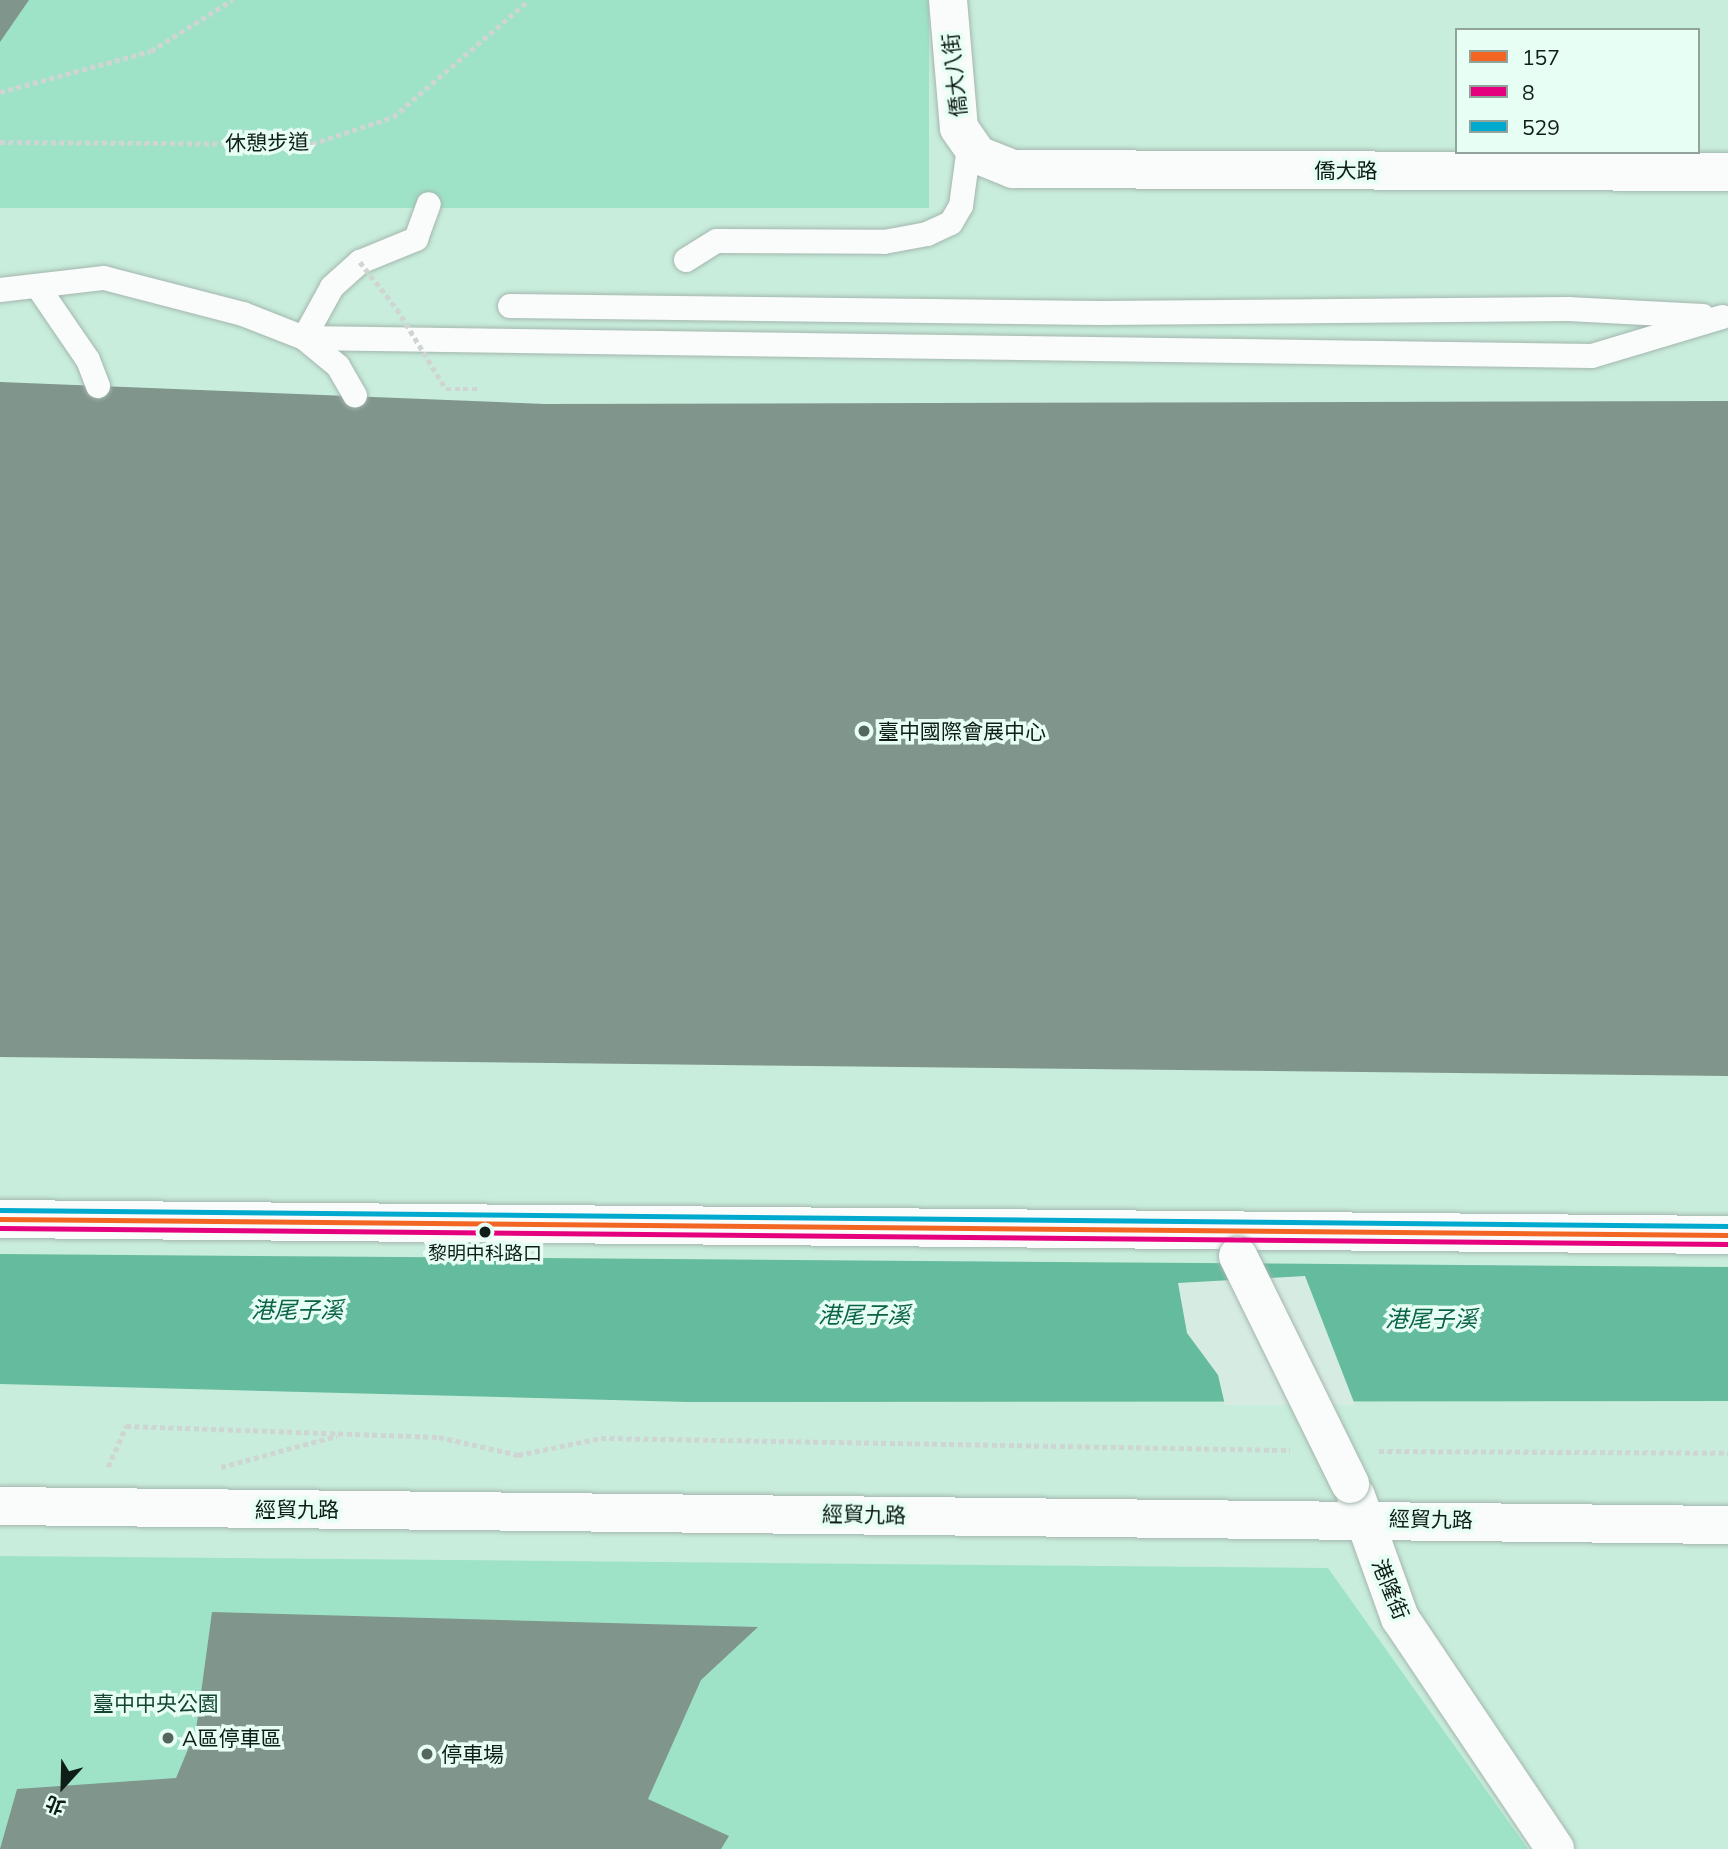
<!DOCTYPE html>
<html>
<head>
<meta charset="utf-8">
<style>
  body { margin:0 }
  #map { position:relative; width:1728px; height:1849px; overflow:hidden; background:#d6ece2; font-family:Mulish,"Noto Sans TC",sans-serif }
  div>[style] { position:absolute }
  .built>* { inset:0; background:#c8eddc }
  .green>* { inset:0; background:#9ee3c7; transform-origin:0 0 }
  .water>* { inset:0; background:#65bb9d }
  .pier>* { inset:0; background:#d6ece2 }
  .building>* { inset:0; background:#80958c }
  .path>* { height:4.5px; margin-top:-2.25px; transform-origin:0; background:repeating-linear-gradient(90deg,#cfd5d3 0 5px,transparent 0 8.5px) }
  .roads { filter:drop-shadow(0 0 2px #a4b6ae) drop-shadow(0 0 2px #a4b6ae) }
  .service>* { height:24px; margin:-12px; padding:0 12px; transform-origin:12px; border-radius:12px; background:#f9fcfb }
  .minor>* { height:38px; margin:-19px; padding:0 19px; transform-origin:19px; border-radius:19px; background:#f9fcfb }
  .tertiary>* { height:38px; margin:-19px; padding:0 19px; transform-origin:19px; border-radius:19px; background:#f9fcfb }
  .path-bridge>* { height:4.5px; margin-top:-2.25px; transform-origin:0; background:repeating-linear-gradient(90deg,#cfd5d3 0 5px,transparent 0 8.5px) }
  .bridges { filter:drop-shadow(0 0 2px #a4b6ae) drop-shadow(0 0 2px #a4b6ae) }
  .minor-bridge>* { height:38px; margin:-19px; padding:0 19px; transform-origin:19px; border-radius:19px; background:#f9fcfb }
  .bus-1>* { height:5px; margin:-2.5px; padding:0 2.5px; transform-origin:2.5px; border-radius:2.5px; background:#f26522 }
  .bus-2>* { height:5px; margin:-2.5px; padding:0 2.5px; transform-origin:2.5px; border-radius:2.5px; background:#e5007d }
  .bus-3>* { height:5px; margin:-2.5px; padding:0 2.5px; transform-origin:2.5px; border-radius:2.5px; background:#00a9ce }
  .dots>* { width:19px; height:19px; translate:-50% -50%; box-sizing:border-box; border:4px solid #e6fef3; border-radius:50% }
  span { translate:-50% -50%; white-space:nowrap; text-align:center; line-height:1.15; -webkit-text-stroke:7px #e6fef3; paint-order:stroke }
  .bus-label { font-size:19px; color:#0f1e18 }
  .street-label { font-size:21px; color:#0f1e18 }
  .poi-label { font-size:21px; color:#0f1e18 }
  .left { translate:0 -50%; text-align:left }
  .park-label { font-size:21px; color:#154433 }
  .water-label { font-size:23px; color:#0b6348; font-style:italic }
  .legend { position:absolute; left:1455px; top:28px; width:245px; height:126px; box-sizing:border-box; background:#e6fef3; border:2px solid #90a49b; margin:0; padding:9px 12px; list-style:none; font-size:21px; color:#0f1e18 }
  .legend li { display:flex; align-items:center; gap:14px; height:35px }
  .legend b { width:35px; border:2px solid #90a49b }
  .north { position:absolute; left:28px; top:1751px; width:70px; height:70px; -webkit-text-stroke:5px #e6fef3; paint-order:stroke; rotate:202deg; font-size:19px; font-weight:700; line-height:28px; text-align:center; color:#0f1e18 }
  .north::after { content:''; display:block; margin:auto; width:24px; height:32px; background:#0f1e18; clip-path:polygon(50% 0,100% 100%,50% 72%,0 100%) }
</style>
</head>
<body>
<div id="map">
  <div class="built">
    <i style="clip-path:polygon(evenodd,0 0,1728px 0,1728px 1849px,0 1849px,0 0,1457px 30px,1698px 30px,1698px 152px,1457px 152px,1457px 30px)"></i>
  </div>
  <div class="green">
    <i style="left:0;top:0;width:929px;height:208px"></i>
    <i style="clip-path:polygon(0 1556px,1328px 1568px,1528px 1849px,0 1849px)"></i>
  </div>
  <div class="water">
    <i style="clip-path:polygon(0 1254px,1728px 1267px,1728px 1401px,688px 1402px,0 1384px)"></i>
  </div>
  <div class="pier">
    <i style="clip-path:polygon(1305px 1276px,1355px 1405px,1225px 1405px,1218px 1375px,1187px 1333px,1178px 1283px)"></i>
  </div>
  <div class="building">
    <i style="clip-path:polygon(0 0,29px 0,0 42px)"></i>
    <i style="clip-path:polygon(0 382px,545px 404px,1728px 401px,1728px 1076px,0 1057px)"></i>
    <i style="clip-path:polygon(212px 1612px,758px 1627px,701px 1680px,648px 1799px,729px 1836px,721px 1849px,0 1849px,17px 1789px,176px 1778px,196px 1730px)"></i>
  </div>
  <div class="path">
    <i style="left:0;top:92px;width:156px;rotate:-15.2deg"></i>
    <i style="left:151px;top:51px;width:96px;rotate:-32.2deg"></i>
    <i style="left:0;top:142px;width:312px;rotate:0.4deg"></i>
    <i style="left:312px;top:144px;width:85px;rotate:-18.4deg"></i>
    <i style="left:393px;top:117px;width:179px;rotate:-40.7deg"></i>
    <i style="left:1379px;top:1451px;width:349px;rotate:0.3deg"></i>
    <i style="left:108px;top:1467px;width:45px;rotate:-66.3deg"></i>
    <i style="left:126px;top:1426px;width:313px;rotate:2deg"></i>
    <i style="left:439px;top:1437px;width:81px;rotate:12.8deg"></i>
    <i style="left:518px;top:1455px;width:85px;rotate:-11.6deg"></i>
    <i style="left:601px;top:1438px;width:689px;rotate:1deg"></i>
    <i style="left:221px;top:1467px;width:120px;rotate:-15deg"></i>
  </div>
  <div class="roads">
    <div class="service">
      <i style="left:686px;top:260px;width:36px;rotate:-32deg"></i>
      <i style="left:717px;top:241px;width:167px;rotate:0.3deg"></i>
      <i style="left:884px;top:242px;width:44px;rotate:-10.5deg"></i>
      <i style="left:927px;top:234px;width:26px;rotate:-25deg"></i>
      <i style="left:951px;top:223px;width:20px;rotate:-60deg"></i>
      <i style="left:961px;top:206px;width:60px;rotate:-82.3deg"></i>
      <i style="left:38px;top:287px;width:88px;rotate:55.6deg"></i>
      <i style="left:88px;top:360px;width:28px;rotate:69deg"></i>
      <i style="left:0;top:290px;width:105px;rotate:-6.6deg"></i>
      <i style="left:104px;top:278px;width:144px;rotate:14.5deg"></i>
      <i style="left:243px;top:314px;width:66px;rotate:21.5deg"></i>
      <i style="left:304px;top:338px;width:58px;rotate:-61.2deg"></i>
      <i style="left:332px;top:287px;width:38px;rotate:-42deg"></i>
      <i style="left:360px;top:262px;width:61px;rotate:-22.3deg"></i>
      <i style="left:416px;top:239px;width:37px;rotate:-70deg"></i>
      <i style="left:510px;top:306px;width:590px;rotate:0.68deg"></i>
      <i style="left:1100px;top:313px;width:468px;rotate:-0.5deg"></i>
      <i style="left:1568px;top:309px;width:135px;rotate:3deg"></i>
      <i style="left:304px;top:338px;width:1288px;rotate:0.8deg"></i>
      <i style="left:1592px;top:356px;width:136px;rotate:-16.7deg"></i>
      <i style="left:304px;top:338px;width:44px;rotate:39.5deg"></i>
      <i style="left:338px;top:366px;width:34px;rotate:60deg"></i>
    </div>
    <div class="minor">
      <i style="left:948px;top:0;width:128px;rotate:85.1deg"></i>
      <i style="left:959px;top:128px;width:33px;rotate:55deg"></i>
      <i style="left:978px;top:155px;width:38px;rotate:22deg"></i>
      <i style="left:1013px;top:169px;width:715px;rotate:0.24deg"></i>
      <i style="left:1356px;top:1496px;width:130px;rotate:70.2deg"></i>
      <i style="left:1400px;top:1618px;width:278px;rotate:56.1deg"></i>
      <i style="left:0;top:1506px;width:1728px;rotate:0.63deg"></i>
    </div>
    <div class="tertiary">
      <i style="left:0;top:1219px;width:1728px;rotate:0.53deg"></i>
    </div>
  </div>
  <div class="path-bridge">
    <i style="left:360px;top:262px;width:60px;rotate:51.8deg"></i>
    <i style="left:397px;top:309px;width:94px;rotate:58.5deg"></i>
    <i style="left:446px;top:389px;width:34px"></i>
  </div>
  <div class="bridges">
    <div class="minor-bridge">
      <i style="left:1238px;top:1256px;width:254px;rotate:63.8deg"></i>
    </div>
  </div>
  <div class="bus-1">
    <i style="left:0;top:1219px;width:1728px;rotate:0.53deg"></i>
  </div>
  <div class="bus-2">
    <i style="left:0;top:1228px;width:1728px;rotate:0.53deg"></i>
  </div>
  <div class="bus-3">
    <i style="left:0;top:1210px;width:1728px;rotate:0.53deg"></i>
  </div>
  <div class="dots">
    <i style="left:864px;top:731px;background:#55665f"></i>
    <i style="left:485px;top:1232px;background:#0f1e18"></i>
    <i style="left:168px;top:1738px;background:#55665f"></i>
    <i style="left:427px;top:1754px;background:#55665f"></i>
  </div>
  <div class="bus-label">
    <span style="left:485px;top:1254px">黎明中科路口</span>
  </div>
  <div class="street-label">
    <span style="left:954px;top:75px;rotate:-96deg">僑大八街</span>
    <span style="left:267px;top:142px;rotate:-1deg">休憩步道</span>
    <span style="left:1346px;top:170px">僑大路</span>
    <span style="left:297px;top:1509px">經貿九路</span>
    <span style="left:864px;top:1514px;rotate:1deg">經貿九路</span>
    <span style="left:1431px;top:1519px;rotate:1deg">經貿九路</span>
    <span style="left:1391px;top:1589px;rotate:68deg">港隆街</span>
  </div>
  <div class="poi-label">
    <span class="left" style="left:878px;top:731px">臺中國際會展中心</span>
    <span class="left" style="left:182px;top:1738px">A區停車區</span>
    <span class="left" style="left:441px;top:1754px">停車場</span>
  </div>
  <div class="park-label">
    <span style="left:156px;top:1703px">臺中中央公園</span>
  </div>
  <div class="water-label">
    <span style="left:297px;top:1310px">港尾子溪</span>
    <span style="left:864px;top:1315px">港尾子溪</span>
    <span style="left:1431px;top:1319px">港尾子溪</span>
  </div>
  <ul class="legend">
  <li><b style="height:9px;background:#f26522"></b>157</li>
  <li><b style="height:9px;background:#e5007d"></b>8</li>
  <li><b style="height:9px;background:#00a9ce"></b>529</li>
  </ul>
  <div class="north">北</div>
</div>
</body>
</html>
